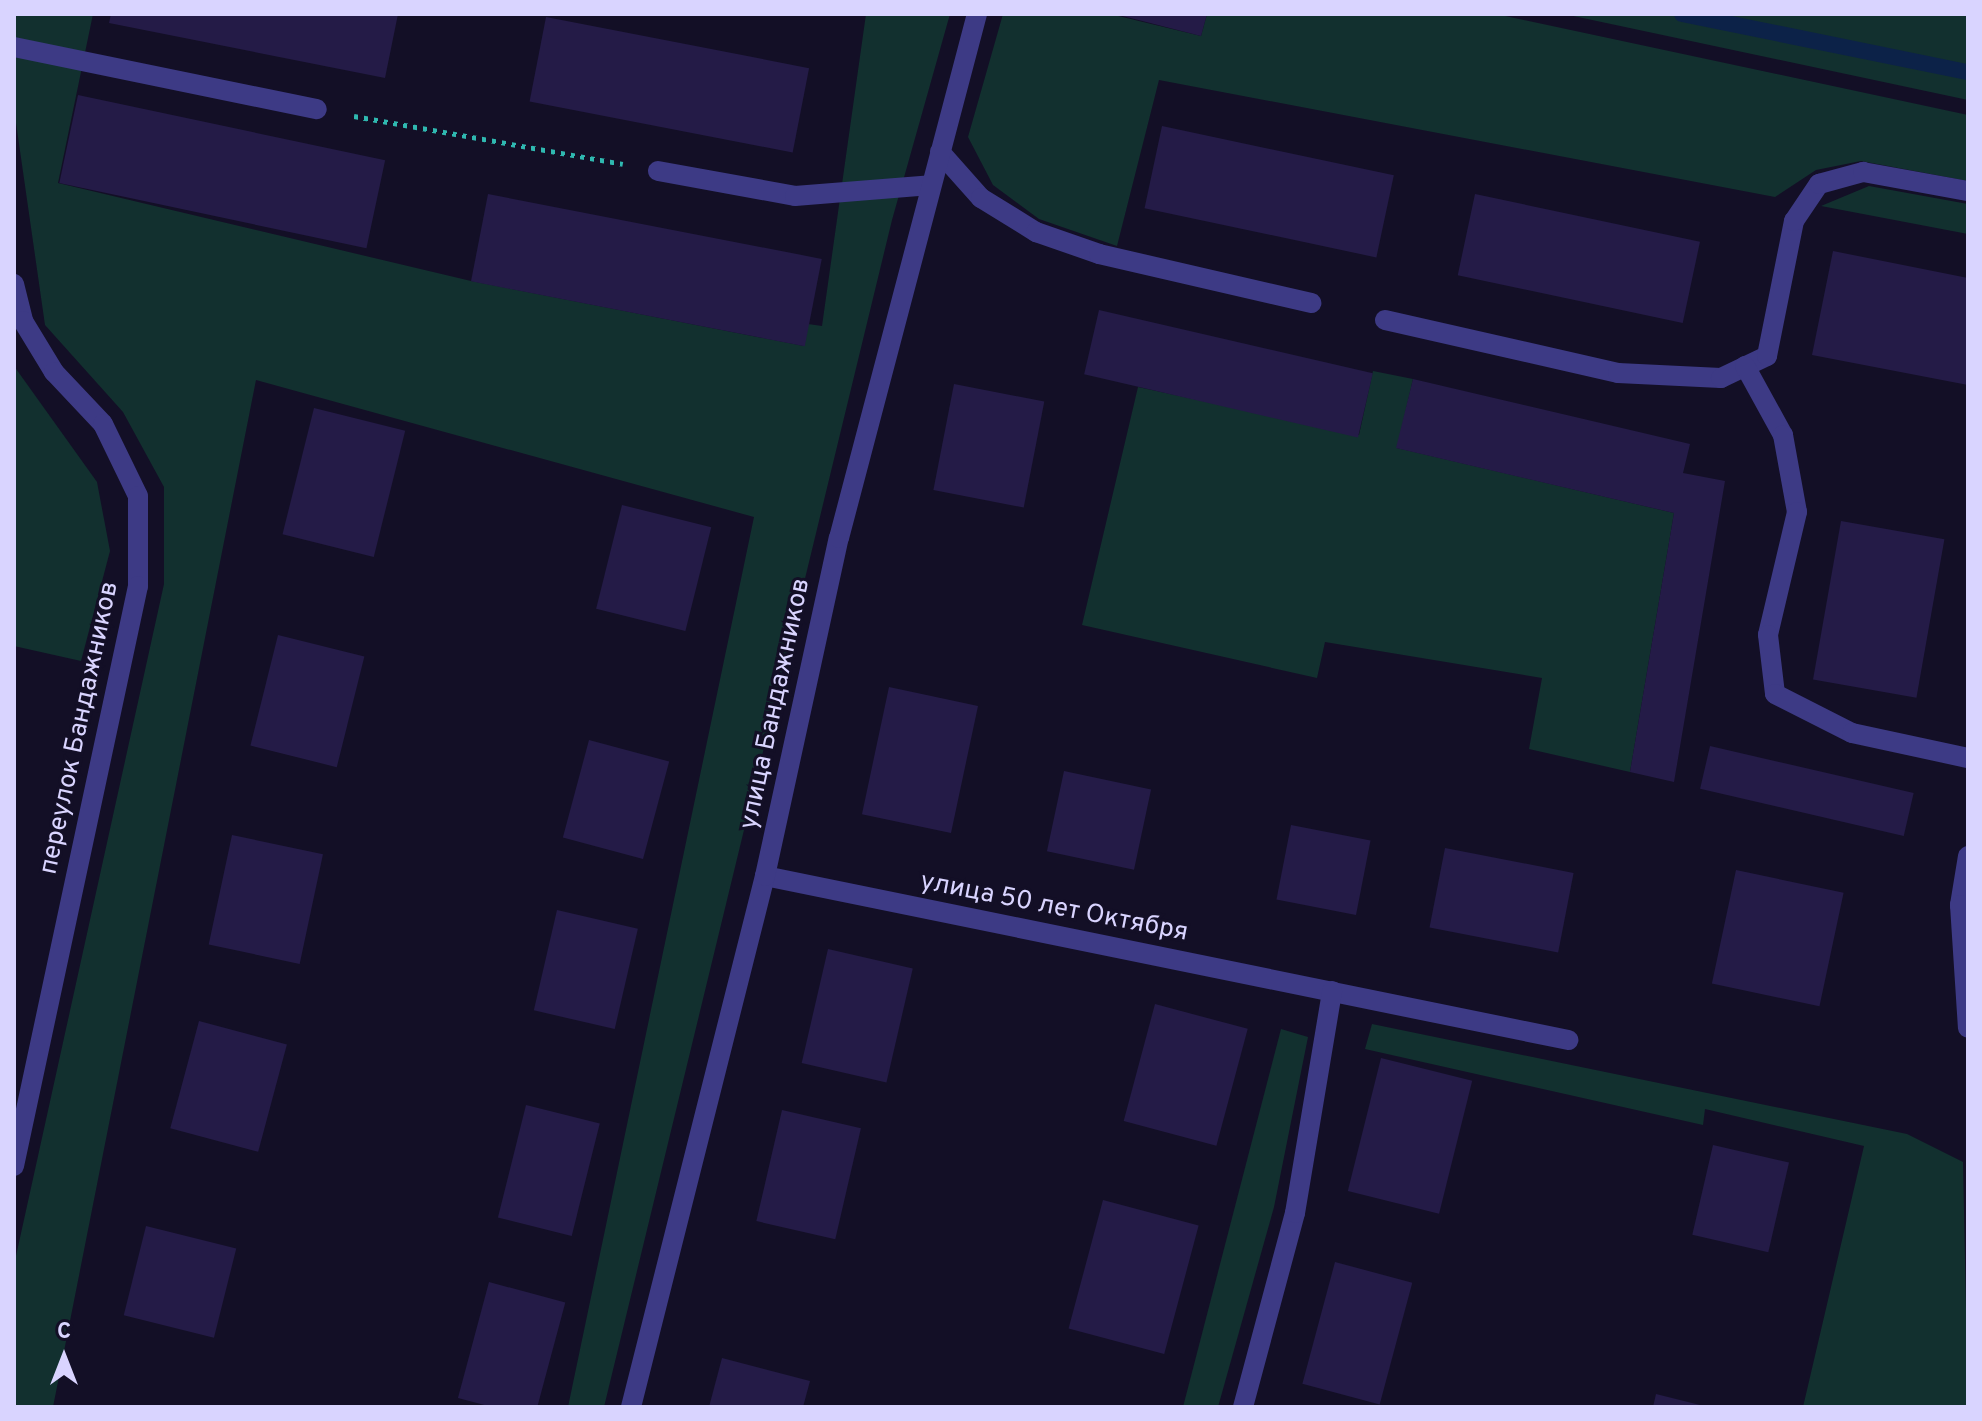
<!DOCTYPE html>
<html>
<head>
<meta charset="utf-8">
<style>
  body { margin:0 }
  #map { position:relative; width:1982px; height:1421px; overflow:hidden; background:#130f26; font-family:Overpass,sans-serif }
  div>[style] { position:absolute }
  .green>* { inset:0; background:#12302f }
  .stream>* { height:16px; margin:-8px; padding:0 8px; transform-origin:8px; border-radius:8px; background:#0c2248 }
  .building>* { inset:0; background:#241b47; transform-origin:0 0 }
  .path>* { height:5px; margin-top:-2.5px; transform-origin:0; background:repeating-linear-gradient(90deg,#2fb8b0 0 4px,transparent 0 10px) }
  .minor>* { height:20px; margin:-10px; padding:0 10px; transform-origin:10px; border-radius:10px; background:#3d3a85 }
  span { translate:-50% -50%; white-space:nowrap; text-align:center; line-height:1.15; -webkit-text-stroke:6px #130f26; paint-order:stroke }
  .street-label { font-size:26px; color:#d9d4ff }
  .frame { position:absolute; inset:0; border:16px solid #d9d4ff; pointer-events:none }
  .north { position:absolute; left:24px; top:1317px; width:80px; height:80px; -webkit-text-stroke:6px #130f26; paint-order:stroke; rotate:0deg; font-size:22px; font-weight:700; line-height:32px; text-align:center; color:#d9d4ff }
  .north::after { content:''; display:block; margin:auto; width:28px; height:36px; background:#d9d4ff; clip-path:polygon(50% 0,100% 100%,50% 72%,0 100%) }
</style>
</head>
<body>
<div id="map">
  <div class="green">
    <i style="clip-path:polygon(14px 14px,93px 14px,58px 183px,471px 281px,804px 346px,808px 324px,822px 326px,866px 14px,950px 14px,892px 220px,604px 1407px,568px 1407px,754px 517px,256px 380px,53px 1407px,14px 1407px,14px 1265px,164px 584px,164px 487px,123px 412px,45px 325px,14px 109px)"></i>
    <i style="clip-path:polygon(1003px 14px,1110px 14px,1201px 36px,1207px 14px,1496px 14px,1968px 115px,1968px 181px,1861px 161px,1816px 170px,1775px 197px,1159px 80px,1117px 246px,1039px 219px,993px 185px,968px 137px)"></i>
    <i style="clip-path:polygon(1564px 14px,1961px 14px,1968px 15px,1968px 100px)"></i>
    <i style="clip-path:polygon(1869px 186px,1968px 204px,1968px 234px,1821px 206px)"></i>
    <i style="clip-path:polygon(14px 366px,97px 482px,110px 551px,81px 661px,14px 646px)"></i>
    <i style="clip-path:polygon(1373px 371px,1413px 379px,1397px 448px,1674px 513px,1630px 772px,1529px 749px,1542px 678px,1325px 642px,1317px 678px,1082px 625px,1138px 387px,1359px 435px)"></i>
    <i style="clip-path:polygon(1372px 1024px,1907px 1134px,1963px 1162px,1968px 1407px,1803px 1407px,1864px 1146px,1705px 1109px,1703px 1125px,1365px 1049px)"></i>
    <i style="clip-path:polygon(1281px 1029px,1308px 1037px,1274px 1207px,1218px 1407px,1183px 1407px)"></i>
  </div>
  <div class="stream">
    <i style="left:1682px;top:14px;width:292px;rotate:11.5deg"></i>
  </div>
  <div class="building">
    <i style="clip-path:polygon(111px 14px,398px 14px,385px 78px,109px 23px)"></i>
    <i style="clip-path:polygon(1115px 14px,1207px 14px,1201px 36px)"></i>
    <i style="left:546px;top:17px;width:268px;height:86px;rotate:11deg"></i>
    <i style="left:78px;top:95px;width:314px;height:90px;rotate:12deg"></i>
    <i style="left:1162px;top:126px;width:237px;height:84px;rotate:12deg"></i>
    <i style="left:488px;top:194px;width:340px;height:89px;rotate:11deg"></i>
    <i style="left:1475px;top:194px;width:230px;height:83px;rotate:12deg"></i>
    <i style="clip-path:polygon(1833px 251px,1968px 278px,1968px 385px,1812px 355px)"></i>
    <i style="left:1099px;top:310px;width:281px;height:66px;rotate:13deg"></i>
    <i style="clip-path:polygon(1413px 379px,1690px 444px,1683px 473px,1725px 481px,1674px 782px,1630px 772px,1674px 513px,1396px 448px)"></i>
    <i style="left:954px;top:384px;width:92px;height:108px;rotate:11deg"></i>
    <i style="left:314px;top:408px;width:94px;height:130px;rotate:14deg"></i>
    <i style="left:622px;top:505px;width:92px;height:107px;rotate:14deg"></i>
    <i style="left:1841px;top:521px;width:105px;height:161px;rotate:10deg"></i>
    <i style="left:278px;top:635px;width:89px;height:114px;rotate:14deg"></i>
    <i style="left:889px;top:687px;width:91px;height:130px;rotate:12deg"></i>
    <i style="left:589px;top:740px;width:83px;height:101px;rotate:15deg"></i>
    <i style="left:1710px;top:746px;width:209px;height:44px;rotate:13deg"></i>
    <i style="left:1064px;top:771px;width:89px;height:82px;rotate:12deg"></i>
    <i style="left:1291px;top:825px;width:81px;height:76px;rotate:11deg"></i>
    <i style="left:232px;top:835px;width:93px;height:112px;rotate:12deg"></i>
    <i style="left:1445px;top:848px;width:131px;height:81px;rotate:11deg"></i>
    <i style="left:1736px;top:870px;width:110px;height:116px;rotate:12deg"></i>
    <i style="left:557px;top:910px;width:83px;height:103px;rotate:13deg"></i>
    <i style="left:828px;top:949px;width:87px;height:117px;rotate:13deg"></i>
    <i style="left:1155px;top:1004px;width:96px;height:121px;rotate:15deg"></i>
    <i style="left:199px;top:1021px;width:91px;height:111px;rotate:15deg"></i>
    <i style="left:1381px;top:1058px;width:94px;height:137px;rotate:14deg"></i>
    <i style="left:526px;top:1105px;width:76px;height:116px;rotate:14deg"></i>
    <i style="left:782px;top:1110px;width:81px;height:114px;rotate:13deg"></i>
    <i style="left:1713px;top:1145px;width:78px;height:92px;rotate:13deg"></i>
    <i style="left:1103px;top:1200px;width:99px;height:133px;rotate:15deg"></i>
    <i style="left:146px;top:1226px;width:93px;height:92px;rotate:14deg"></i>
    <i style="left:1335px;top:1262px;width:80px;height:126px;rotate:15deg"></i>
    <i style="left:489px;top:1282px;width:79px;height:120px;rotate:15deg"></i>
    <i style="clip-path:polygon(722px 1358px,810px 1381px,803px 1407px,709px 1407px)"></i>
    <i style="clip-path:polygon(1656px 1394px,1704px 1406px,1704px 1407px,1653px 1407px)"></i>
  </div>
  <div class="path">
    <i style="left:354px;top:116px;width:273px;rotate:10.1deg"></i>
  </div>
  <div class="minor">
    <i style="left:14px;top:47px;width:309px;rotate:11.6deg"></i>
    <i style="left:940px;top:152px;width:62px;rotate:48.3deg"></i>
    <i style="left:981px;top:198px;width:65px;rotate:31.7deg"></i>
    <i style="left:1036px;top:232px;width:67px;rotate:19.2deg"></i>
    <i style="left:1099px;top:254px;width:218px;rotate:13deg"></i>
    <i style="left:658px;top:171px;width:139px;rotate:10.3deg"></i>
    <i style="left:795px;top:196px;width:136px;rotate:-4.6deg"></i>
    <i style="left:14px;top:284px;width:38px;rotate:76deg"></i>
    <i style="left:23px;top:321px;width:60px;rotate:58.7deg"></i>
    <i style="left:54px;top:372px;width:71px;rotate:46.7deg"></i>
    <i style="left:103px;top:424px;width:80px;rotate:64.1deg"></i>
    <i style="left:138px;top:496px;width:90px;rotate:90deg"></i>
    <i style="left:138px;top:586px;width:593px;rotate:102.07deg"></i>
    <i style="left:1385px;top:320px;width:239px;rotate:12.8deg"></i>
    <i style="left:1618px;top:373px;width:103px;rotate:2.8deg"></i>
    <i style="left:1721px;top:378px;width:51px;rotate:-25.6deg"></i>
    <i style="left:1767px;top:356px;width:138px;rotate:-78.7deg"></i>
    <i style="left:1794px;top:221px;width:45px;rotate:-56deg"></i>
    <i style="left:1819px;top:184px;width:46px;rotate:-15.3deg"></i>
    <i style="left:1863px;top:172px;width:107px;rotate:10.3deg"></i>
    <i style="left:1745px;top:366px;width:79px;rotate:61.2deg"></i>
    <i style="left:1783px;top:435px;width:78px;rotate:79.7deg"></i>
    <i style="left:1797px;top:512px;width:126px;rotate:103.3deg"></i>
    <i style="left:1768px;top:635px;width:59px;rotate:83.2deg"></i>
    <i style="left:1775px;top:694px;width:86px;rotate:26.9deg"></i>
    <i style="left:1852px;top:733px;width:119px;rotate:12.2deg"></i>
    <i style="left:1968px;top:856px;width:50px;rotate:99.3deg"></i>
    <i style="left:1960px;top:905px;width:123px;rotate:86.3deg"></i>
    <i style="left:765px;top:876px;width:820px;rotate:11.54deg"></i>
    <i style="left:631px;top:1407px;width:548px;rotate:-75.84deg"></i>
    <i style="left:765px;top:876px;width:346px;rotate:-77.7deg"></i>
    <i style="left:839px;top:538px;width:542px;rotate:-75.25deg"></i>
    <i style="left:1243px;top:1407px;width:201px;rotate:-75deg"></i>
    <i style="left:1295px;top:1213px;width:225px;rotate:-80.5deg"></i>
  </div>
  <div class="street-label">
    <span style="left:776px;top:704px;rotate:-78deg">улица Бандажников</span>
    <span style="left:80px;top:728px;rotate:-78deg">переулок Бандажников</span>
    <span style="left:1054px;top:908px;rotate:11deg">улица 50 лет Октября</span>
  </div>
  <div class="frame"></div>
  <div class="north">С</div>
</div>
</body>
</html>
